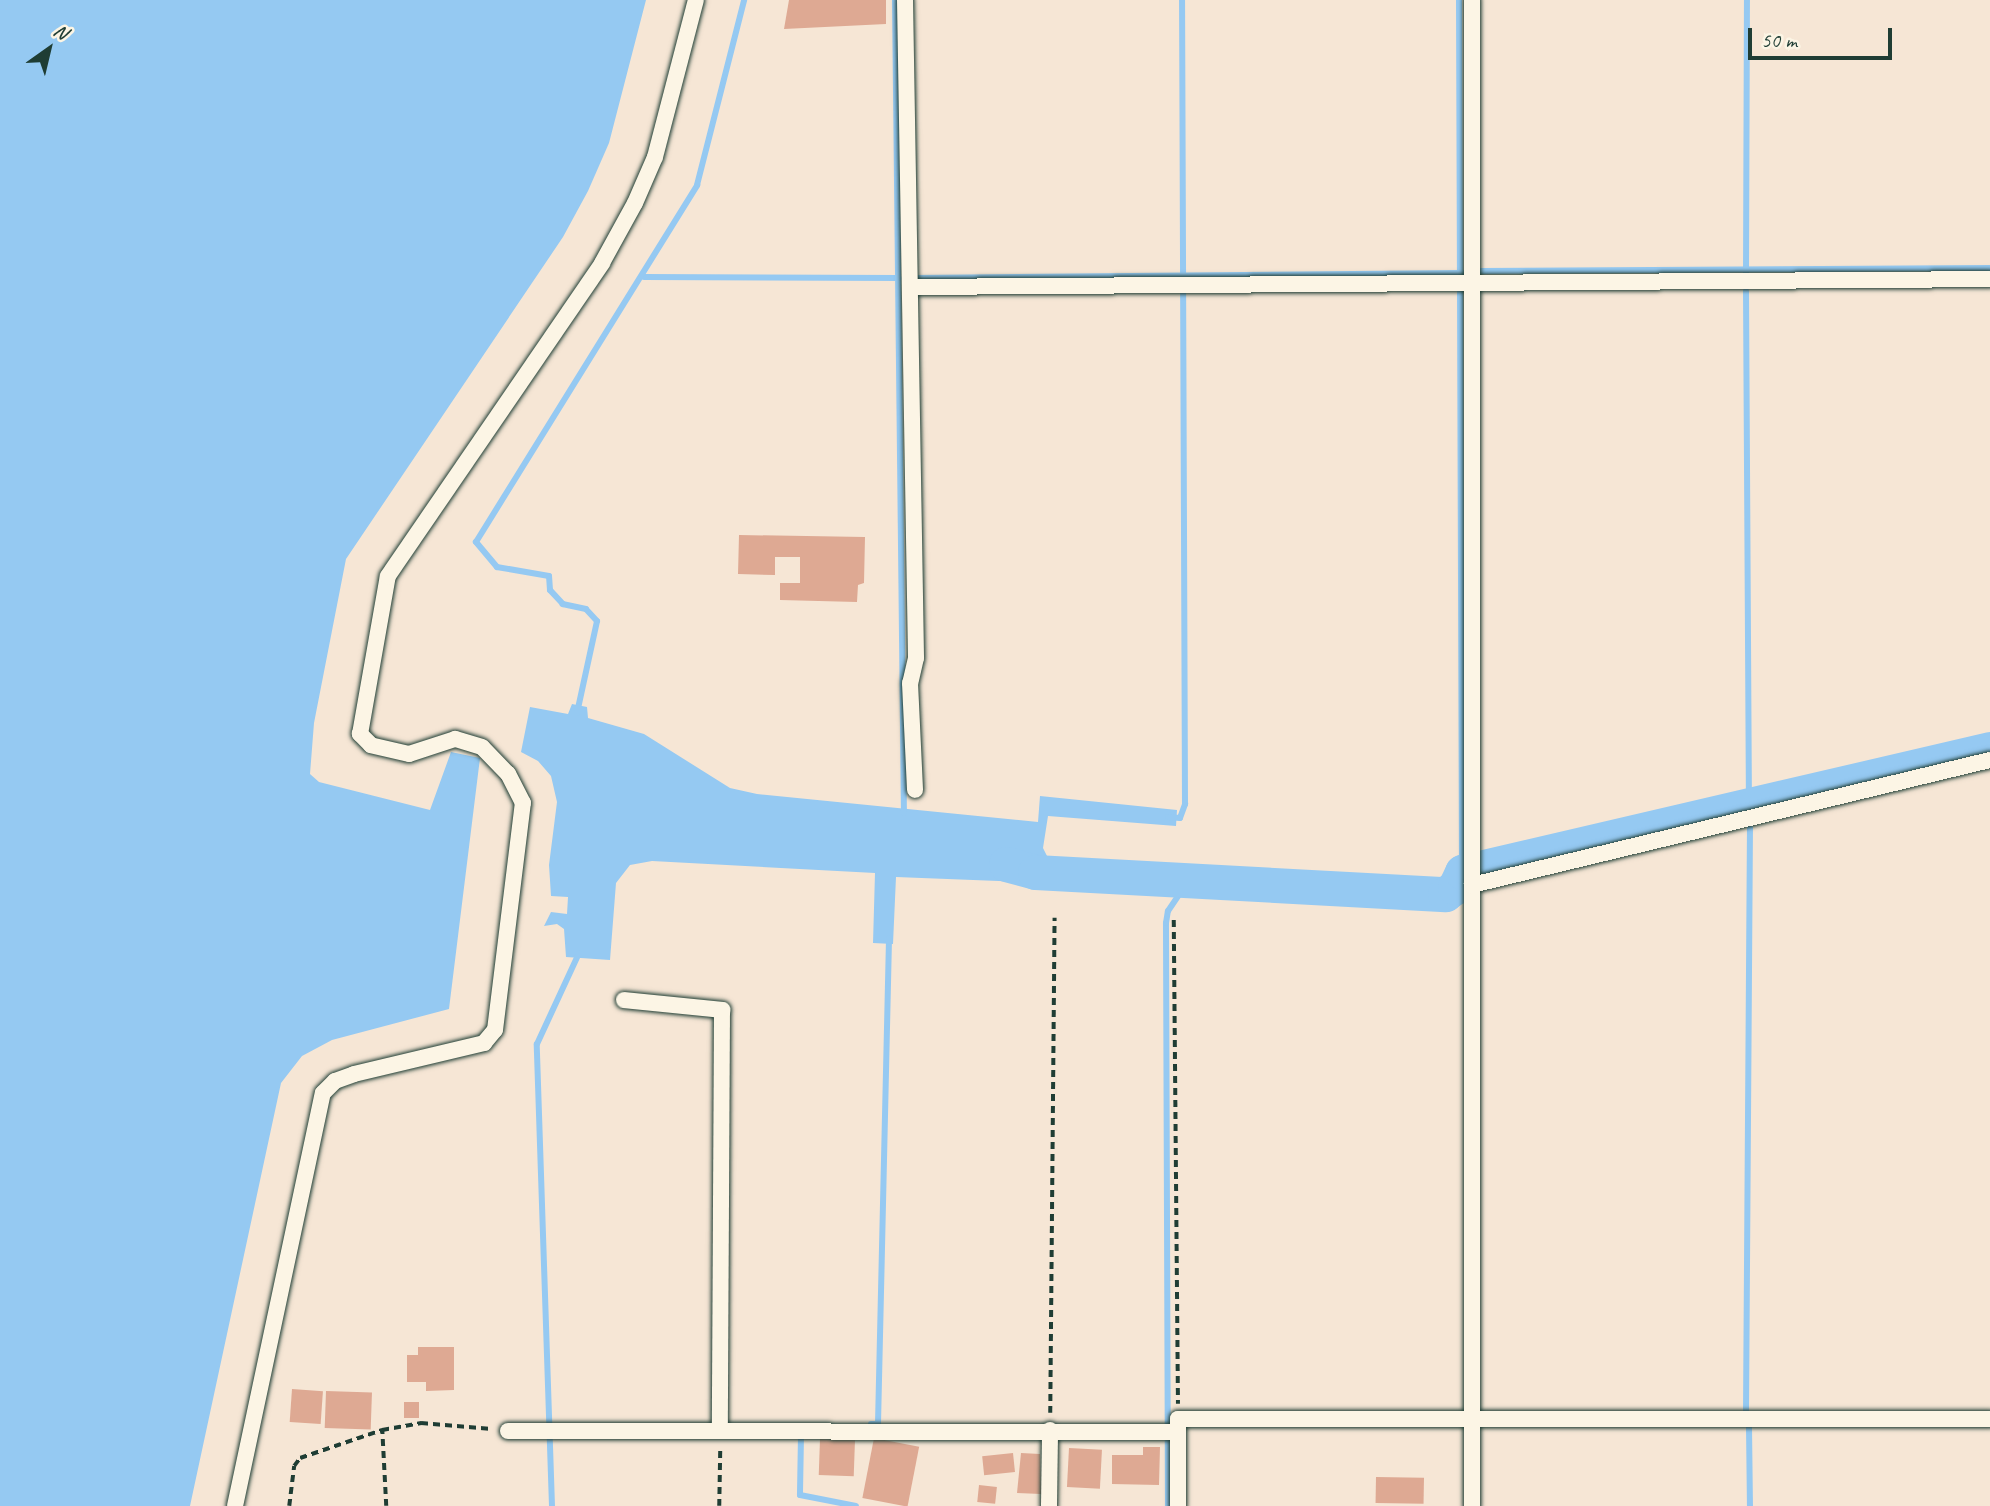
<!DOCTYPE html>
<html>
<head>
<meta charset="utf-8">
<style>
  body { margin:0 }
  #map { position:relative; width:1990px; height:1506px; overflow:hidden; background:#f6e6d5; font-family:Caveat,sans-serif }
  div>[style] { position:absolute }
  .water>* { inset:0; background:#95c9f2 }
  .stream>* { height:6px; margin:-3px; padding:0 3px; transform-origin:3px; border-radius:3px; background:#95c9f2 }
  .river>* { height:35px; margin:-17.5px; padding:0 17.5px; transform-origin:17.5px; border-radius:17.5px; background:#95c9f2 }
  .building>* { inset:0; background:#dea993; transform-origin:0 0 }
  .path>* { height:3.5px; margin-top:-1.75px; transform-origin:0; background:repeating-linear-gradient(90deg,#1f3d34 0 7px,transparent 0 12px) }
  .roads { filter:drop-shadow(0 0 2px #1f3d34) drop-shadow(0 0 2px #1f3d34) }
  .street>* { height:16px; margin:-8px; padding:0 8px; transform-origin:8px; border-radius:8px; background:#fcf5e5 }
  span { translate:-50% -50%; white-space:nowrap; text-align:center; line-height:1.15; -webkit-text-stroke:7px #fcf5e5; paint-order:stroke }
  .north { position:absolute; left:14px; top:14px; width:70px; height:70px; -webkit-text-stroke:5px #fcf5e5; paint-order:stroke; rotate:34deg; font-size:19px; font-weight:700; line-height:28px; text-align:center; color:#1f3d34 }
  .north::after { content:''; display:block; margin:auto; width:24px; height:32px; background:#1f3d34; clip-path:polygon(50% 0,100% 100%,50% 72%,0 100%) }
  .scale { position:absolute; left:1748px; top:28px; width:144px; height:32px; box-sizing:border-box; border:4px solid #1f3d34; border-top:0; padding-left:9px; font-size:21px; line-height:24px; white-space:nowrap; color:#1f3d34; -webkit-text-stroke:5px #fcf5e5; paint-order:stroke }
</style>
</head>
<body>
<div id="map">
  <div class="water">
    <i style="clip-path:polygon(0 0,646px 0,609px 143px,588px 191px,563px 237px,346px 559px,314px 723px,310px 774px,319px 782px,430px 810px,451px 752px,480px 758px,449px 1009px,332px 1040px,302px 1056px,281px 1083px,190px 1506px,0 1506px)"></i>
    <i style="clip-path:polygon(572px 704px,587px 707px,588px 718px,644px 734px,730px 788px,757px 794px,1038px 822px,1040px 796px,1177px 810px,1176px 826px,1048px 816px,1043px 848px,1051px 864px,1050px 883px,896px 877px,893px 944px,873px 943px,875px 873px,652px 861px,630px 865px,616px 883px,610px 960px,566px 957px,564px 929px,557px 924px,544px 926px,551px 912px,567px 914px,568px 897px,551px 896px,549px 865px,557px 802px,551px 776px,538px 761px,521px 752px,530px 707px,568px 714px)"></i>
  </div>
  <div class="stream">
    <i style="left:895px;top:0;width:813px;rotate:89.37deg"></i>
    <i style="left:1459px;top:0;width:275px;rotate:89.8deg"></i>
    <i style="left:1481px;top:271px;width:509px;rotate:-0.34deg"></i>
    <i style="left:1746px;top:274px;width:274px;rotate:-89.8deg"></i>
    <i style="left:644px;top:277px;width:255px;rotate:0.2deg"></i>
    <i style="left:917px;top:278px;width:546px;rotate:-0.52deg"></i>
    <i style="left:1460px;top:291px;width:581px;rotate:89.8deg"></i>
    <i style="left:1746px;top:291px;width:523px;rotate:89.67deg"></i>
    <i style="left:577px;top:713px;width:94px;rotate:-77.7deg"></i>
    <i style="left:597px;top:621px;width:16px;rotate:-133deg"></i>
    <i style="left:586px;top:609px;width:24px;rotate:-168deg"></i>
    <i style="left:563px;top:604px;width:19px;rotate:-133deg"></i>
    <i style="left:550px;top:590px;width:14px;rotate:-94deg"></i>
    <i style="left:549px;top:576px;width:53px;rotate:-170.2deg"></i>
    <i style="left:497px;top:567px;width:33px;rotate:-130deg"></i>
    <i style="left:476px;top:542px;width:420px;rotate:-58.2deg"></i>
    <i style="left:697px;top:185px;width:191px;rotate:-75.7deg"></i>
    <i style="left:1168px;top:817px;width:12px;rotate:5deg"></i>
    <i style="left:1180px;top:818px;width:15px;rotate:-70deg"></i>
    <i style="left:1185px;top:804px;width:804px;rotate:-90.21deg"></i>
    <i style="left:1746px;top:1412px;width:584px;rotate:-89.61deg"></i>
    <i style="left:871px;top:1424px;width:7px"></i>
    <i style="left:878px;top:1424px;width:486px;rotate:-88.7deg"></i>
    <i style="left:1749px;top:1427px;width:79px;rotate:89.3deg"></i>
    <i style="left:801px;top:1435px;width:60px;rotate:91deg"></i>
    <i style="left:800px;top:1495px;width:57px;rotate:11.1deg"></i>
    <i style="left:552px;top:1506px;width:462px;rotate:-91.9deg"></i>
    <i style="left:537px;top:1044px;width:100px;rotate:-65.2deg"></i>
    <i style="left:1168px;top:1506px;width:583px;rotate:-90.2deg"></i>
    <i style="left:1166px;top:923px;width:12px;rotate:-81deg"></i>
    <i style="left:1168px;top:911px;width:37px;rotate:-56deg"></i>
  </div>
  <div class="river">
    <i style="left:1006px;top:864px;width:30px;rotate:15deg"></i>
    <i style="left:1035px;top:872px;width:411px;rotate:3.1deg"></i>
    <i style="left:1445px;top:894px;width:12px;rotate:-35deg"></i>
    <i style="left:1455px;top:887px;width:17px;rotate:-65deg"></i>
    <i style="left:1462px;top:872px;width:542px;rotate:-13.11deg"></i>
  </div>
  <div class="building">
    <i style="clip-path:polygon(789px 0,886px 0,886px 24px,784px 29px)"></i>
    <i style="clip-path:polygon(739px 535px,865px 537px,864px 583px,858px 585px,857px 602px,780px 600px,780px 583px,800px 583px,800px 557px,775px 557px,775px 575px,738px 574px)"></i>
    <i style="clip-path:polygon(418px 1347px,454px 1347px,454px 1390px,426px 1391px,426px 1382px,407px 1382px,407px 1355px,418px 1355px)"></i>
    <i style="left:292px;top:1389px;width:31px;height:33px;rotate:4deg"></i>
    <i style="left:326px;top:1391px;width:46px;height:37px;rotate:2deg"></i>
    <i style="left:404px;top:1402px;width:15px;height:16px"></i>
    <i style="left:874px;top:1438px;width:46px;height:61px;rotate:11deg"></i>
    <i style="left:820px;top:1439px;width:35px;height:36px;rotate:2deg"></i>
    <i style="clip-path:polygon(1143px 1447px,1160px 1447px,1159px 1485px,1112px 1484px,1112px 1455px,1143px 1455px)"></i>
    <i style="left:1069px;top:1448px;width:33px;height:39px;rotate:3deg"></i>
    <i style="left:1013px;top:1453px;width:19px;height:31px;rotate:84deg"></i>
    <i style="clip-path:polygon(1021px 1453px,1040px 1454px,1041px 1494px,1017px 1493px)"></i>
    <i style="left:1376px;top:1477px;width:48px;height:26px;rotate:1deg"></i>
    <i style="left:979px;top:1485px;width:18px;height:17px;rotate:6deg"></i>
  </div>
  <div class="path">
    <i style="left:1174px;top:920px;width:484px;rotate:89.5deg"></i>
    <i style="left:1050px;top:1413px;width:495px;rotate:-89.5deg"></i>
    <i style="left:289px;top:1506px;width:40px;rotate:-82.9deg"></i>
    <i style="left:294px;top:1466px;width:10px;rotate:-53deg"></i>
    <i style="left:300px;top:1458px;width:87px;rotate:-18.9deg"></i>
    <i style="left:386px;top:1506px;width:76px;rotate:-93deg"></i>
    <i style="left:382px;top:1430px;width:40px;rotate:-10deg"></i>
    <i style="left:421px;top:1423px;width:71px;rotate:4.8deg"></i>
    <i style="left:719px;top:1506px;width:57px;rotate:-89deg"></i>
  </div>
  <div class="roads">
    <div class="street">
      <i style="left:905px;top:0;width:658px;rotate:89.04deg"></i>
      <i style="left:916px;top:658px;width:26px;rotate:103deg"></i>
      <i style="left:910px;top:683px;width:107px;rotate:87.3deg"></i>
      <i style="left:1472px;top:0;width:1506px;rotate:90deg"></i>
      <i style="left:910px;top:287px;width:1080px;rotate:-0.42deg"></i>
      <i style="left:1472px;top:885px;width:533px;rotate:-13.57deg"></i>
      <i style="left:624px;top:1000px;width:99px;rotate:5.8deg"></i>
      <i style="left:722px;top:1010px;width:420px;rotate:90.3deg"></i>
      <i style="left:508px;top:1431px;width:670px;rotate:0.09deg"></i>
      <i style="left:235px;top:1506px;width:422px;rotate:-78deg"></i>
      <i style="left:323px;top:1093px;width:17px;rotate:-45deg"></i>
      <i style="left:335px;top:1081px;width:20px;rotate:-20deg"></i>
      <i style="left:354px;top:1074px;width:134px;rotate:-13.4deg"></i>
      <i style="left:484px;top:1043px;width:17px;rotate:-50deg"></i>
      <i style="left:495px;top:1030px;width:229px;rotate:-83deg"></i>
      <i style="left:523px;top:803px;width:33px;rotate:-117deg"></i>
      <i style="left:508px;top:774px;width:37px;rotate:-134deg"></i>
      <i style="left:482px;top:747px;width:28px;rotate:-163deg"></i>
      <i style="left:455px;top:739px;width:48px;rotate:161.9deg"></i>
      <i style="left:409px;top:754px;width:39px;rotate:-167deg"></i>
      <i style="left:371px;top:745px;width:16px;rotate:-135deg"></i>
      <i style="left:360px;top:734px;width:160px;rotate:-80deg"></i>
      <i style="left:388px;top:576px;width:379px;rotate:-55.6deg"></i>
      <i style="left:602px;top:263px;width:68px;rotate:-61.2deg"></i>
      <i style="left:635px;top:203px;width:50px;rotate:-66.5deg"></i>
      <i style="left:655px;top:157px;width:162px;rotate:-75.4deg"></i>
      <i style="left:1049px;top:1506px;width:76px;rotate:-89.2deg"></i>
      <i style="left:1178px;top:1506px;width:87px;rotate:-90deg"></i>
      <i style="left:1178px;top:1419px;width:812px"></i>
    </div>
  </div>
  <div class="north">N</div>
  <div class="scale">50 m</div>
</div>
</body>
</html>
